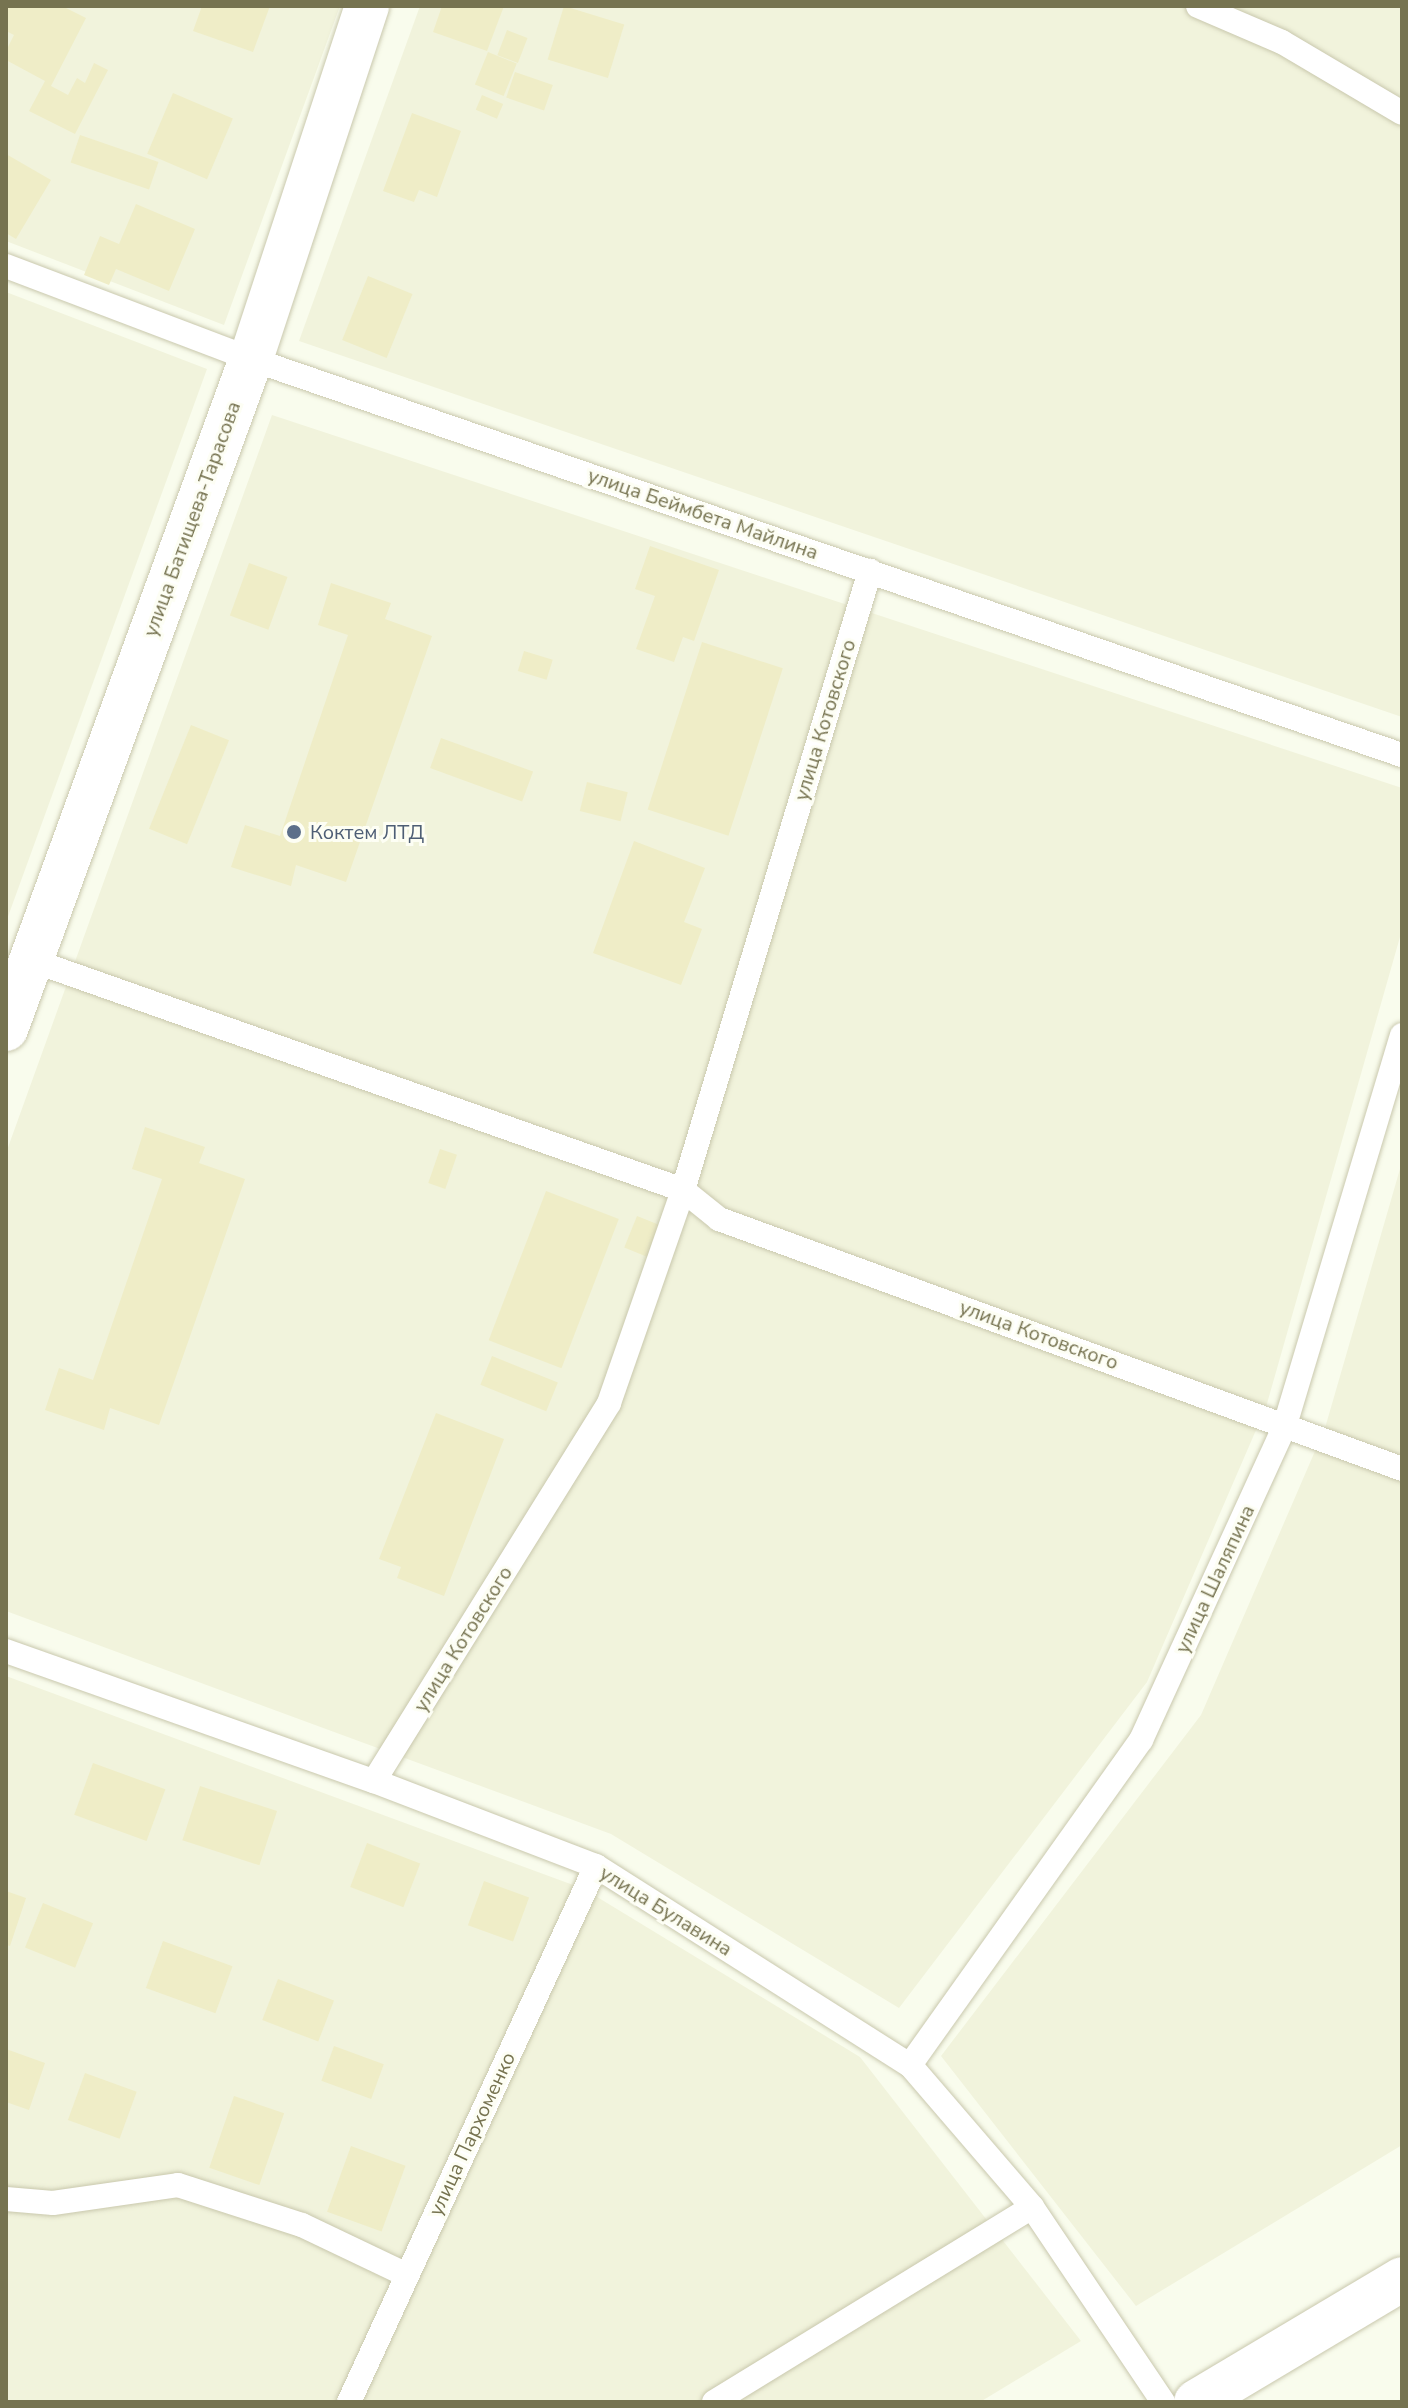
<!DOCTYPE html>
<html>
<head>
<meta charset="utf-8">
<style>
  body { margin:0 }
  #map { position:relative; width:1408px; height:2408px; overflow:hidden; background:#f9fced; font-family:"Nunito Sans",sans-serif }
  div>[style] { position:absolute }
  .residential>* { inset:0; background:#f1f3dc }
  .building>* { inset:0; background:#efedc7; transform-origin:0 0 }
  .roads { filter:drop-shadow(0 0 2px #c9c8ad) drop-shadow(0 0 2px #c9c8ad) }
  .service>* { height:24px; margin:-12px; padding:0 12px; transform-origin:12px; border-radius:12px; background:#fff }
  .minor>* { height:44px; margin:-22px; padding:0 22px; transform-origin:22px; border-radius:22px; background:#fff }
  .tertiary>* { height:44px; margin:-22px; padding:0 22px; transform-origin:22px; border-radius:22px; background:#fff }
  .dots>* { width:22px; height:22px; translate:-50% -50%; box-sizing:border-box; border:4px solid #fdfef4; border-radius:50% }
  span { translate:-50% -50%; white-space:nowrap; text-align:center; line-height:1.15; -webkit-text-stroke:6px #fdfef4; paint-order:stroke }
  .street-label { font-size:20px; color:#767350 }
  .service-label { font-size:20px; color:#4e5e75 }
  .left { translate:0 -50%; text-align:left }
  .frame { position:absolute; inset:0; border:8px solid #767350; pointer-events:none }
</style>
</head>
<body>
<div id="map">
  <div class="residential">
    <i style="clip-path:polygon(6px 6px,340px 6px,224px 325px,6px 241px)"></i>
    <i style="clip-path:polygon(420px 6px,1402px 6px,1402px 717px,299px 341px)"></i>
    <i style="clip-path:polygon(6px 292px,207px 369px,6px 922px)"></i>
    <i style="clip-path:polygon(272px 415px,1402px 788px,1402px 930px,1266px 1407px,1147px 1682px,899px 2008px,611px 1834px,6px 1611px,6px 1153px)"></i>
    <i style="clip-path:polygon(1402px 1162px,1402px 2145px,1136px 2306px,941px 2056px,1201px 1715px,1325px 1428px)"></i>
    <i style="clip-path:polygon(6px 1676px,584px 1889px,860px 2057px,1081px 2341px,980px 2402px,6px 2402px)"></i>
  </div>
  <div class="building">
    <i style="clip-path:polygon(6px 6px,62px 6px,86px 18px,51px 86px,68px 95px,77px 78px,85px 83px,94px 63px,108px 70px,75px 134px,29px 111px,45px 81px,6px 60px,6px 51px,14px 35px,6px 31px)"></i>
    <i style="clip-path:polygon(202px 6px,270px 6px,253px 52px,193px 31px)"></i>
    <i style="clip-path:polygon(442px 6px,504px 6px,487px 51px,433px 32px)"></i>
    <i style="left:564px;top:6px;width:63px;height:56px;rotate:17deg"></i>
    <i style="left:507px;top:30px;width:22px;height:27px;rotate:21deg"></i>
    <i style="left:488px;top:52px;width:31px;height:35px;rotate:22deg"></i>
    <i style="left:515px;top:72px;width:40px;height:27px;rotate:19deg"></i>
    <i style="left:173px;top:93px;width:65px;height:66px;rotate:23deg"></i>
    <i style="left:482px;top:95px;width:23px;height:16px;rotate:23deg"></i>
    <i style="clip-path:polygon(412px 113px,461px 131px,437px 197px,419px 190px,414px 202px,383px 191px)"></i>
    <i style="left:80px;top:135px;width:83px;height:29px;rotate:19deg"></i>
    <i style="clip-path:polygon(6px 154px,51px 180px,16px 239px,6px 233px)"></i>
    <i style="clip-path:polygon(136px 204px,195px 229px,169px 291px,116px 269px,109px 285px,84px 275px,100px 236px,119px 244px)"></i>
    <i style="left:368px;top:276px;width:48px;height:69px;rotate:22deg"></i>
    <i style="clip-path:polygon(650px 546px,719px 570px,694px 641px,683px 637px,674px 662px,636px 649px,655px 596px,635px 589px)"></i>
    <i style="left:249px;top:563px;width:41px;height:56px;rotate:20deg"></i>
    <i style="clip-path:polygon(331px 583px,391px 603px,385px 619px,432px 636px,346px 882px,296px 865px,291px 886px,231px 867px,245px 825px,280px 836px,348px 635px,318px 625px)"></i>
    <i style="left:702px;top:642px;width:85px;height:176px;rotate:18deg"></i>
    <i style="left:524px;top:651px;width:30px;height:21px;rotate:17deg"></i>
    <i style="left:191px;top:725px;width:41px;height:112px;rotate:22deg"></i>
    <i style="left:441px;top:738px;width:98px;height:32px;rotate:20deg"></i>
    <i style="left:587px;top:782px;width:42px;height:30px;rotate:14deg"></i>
    <i style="clip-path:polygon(634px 841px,705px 868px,684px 922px,702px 929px,681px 985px,593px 953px)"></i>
    <i style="clip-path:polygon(145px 1127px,205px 1147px,199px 1163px,245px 1179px,159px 1425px,110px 1408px,104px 1430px,45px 1410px,59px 1368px,93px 1380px,162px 1179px,132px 1169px)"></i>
    <i style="left:440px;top:1149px;width:18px;height:36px;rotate:19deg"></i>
    <i style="left:546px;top:1191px;width:78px;height:160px;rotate:21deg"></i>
    <i style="left:637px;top:1216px;width:29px;height:34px;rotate:22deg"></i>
    <i style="left:492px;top:1356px;width:71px;height:31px;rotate:22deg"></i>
    <i style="clip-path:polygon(436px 1413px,504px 1439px,444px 1596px,397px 1578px,401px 1567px,379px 1559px)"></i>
    <i style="left:93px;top:1763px;width:77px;height:55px;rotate:20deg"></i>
    <i style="left:200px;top:1786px;width:81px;height:57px;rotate:18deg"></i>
    <i style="left:367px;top:1843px;width:57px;height:47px;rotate:21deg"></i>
    <i style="left:484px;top:1881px;width:48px;height:47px;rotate:20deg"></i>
    <i style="clip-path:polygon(6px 1891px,26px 1898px,10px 1946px,6px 1945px)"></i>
    <i style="left:43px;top:1903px;width:54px;height:48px;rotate:22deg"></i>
    <i style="left:163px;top:1941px;width:74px;height:50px;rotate:20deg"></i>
    <i style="left:278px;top:1979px;width:60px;height:44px;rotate:21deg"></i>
    <i style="left:334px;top:2046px;width:53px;height:37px;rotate:20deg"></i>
    <i style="clip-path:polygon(6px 2049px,45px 2063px,29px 2110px,6px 2102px)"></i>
    <i style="left:85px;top:2073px;width:55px;height:50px;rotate:20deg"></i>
    <i style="left:234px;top:2096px;width:53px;height:76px;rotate:19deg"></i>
    <i style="left:351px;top:2146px;width:58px;height:70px;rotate:20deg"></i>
  </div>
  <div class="roads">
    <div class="service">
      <i style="left:1198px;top:6px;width:91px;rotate:23.2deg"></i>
      <i style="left:1282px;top:42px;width:139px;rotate:30.6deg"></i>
      <i style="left:6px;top:266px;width:262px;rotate:20.8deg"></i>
      <i style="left:251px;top:359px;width:1217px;rotate:18.99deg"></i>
      <i style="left:31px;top:960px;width:691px;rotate:19.43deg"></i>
      <i style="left:683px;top:1190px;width:46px;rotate:38.9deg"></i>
      <i style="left:719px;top:1219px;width:727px;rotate:20.1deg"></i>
      <i style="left:6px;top:1651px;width:390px;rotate:19.5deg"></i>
      <i style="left:374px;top:1781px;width:238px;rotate:21deg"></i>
      <i style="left:596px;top:1866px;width:372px;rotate:32.4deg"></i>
      <i style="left:910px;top:2065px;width:187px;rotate:49.3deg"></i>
      <i style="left:1032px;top:2207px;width:235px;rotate:56.1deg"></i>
      <i style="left:374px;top:1781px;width:445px;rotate:-58.1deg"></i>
      <i style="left:609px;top:1403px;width:225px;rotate:-70.8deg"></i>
      <i style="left:683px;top:1190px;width:647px;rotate:-73.19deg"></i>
      <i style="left:910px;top:2065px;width:399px;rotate:-54.6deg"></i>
      <i style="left:1141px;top:1740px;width:346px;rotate:-65.4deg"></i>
      <i style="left:1285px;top:1425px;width:407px;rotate:-73.3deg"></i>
      <i style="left:6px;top:2199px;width:47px;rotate:4.9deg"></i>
      <i style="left:53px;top:2203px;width:126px;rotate:-8.2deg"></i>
      <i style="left:178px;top:2185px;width:130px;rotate:17.9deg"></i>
      <i style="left:302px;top:2225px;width:116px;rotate:25.5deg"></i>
      <i style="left:349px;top:2402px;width:590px;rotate:-65.26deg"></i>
      <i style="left:714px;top:2402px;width:373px;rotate:-31.5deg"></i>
    </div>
    <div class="minor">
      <i style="left:6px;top:1029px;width:713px;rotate:-69.91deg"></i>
      <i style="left:251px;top:359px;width:372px;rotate:-71.8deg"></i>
    </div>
    <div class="tertiary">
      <i style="left:1196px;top:2402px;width:240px;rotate:-30.8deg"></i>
    </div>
  </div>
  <div class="dots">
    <i style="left:294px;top:832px;background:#5c6f8a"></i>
  </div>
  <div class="street-label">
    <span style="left:703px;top:514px;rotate:19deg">улица Беймбета Майлина</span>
    <span style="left:192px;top:519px;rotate:-70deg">улица Батищева-Тарасова</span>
    <span style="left:825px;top:720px;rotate:-73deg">улица Котовского</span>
    <span style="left:1039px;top:1335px;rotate:20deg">улица Котовского</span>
    <span style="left:1215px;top:1579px;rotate:-65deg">улица Шаляпина</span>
    <span style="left:463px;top:1639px;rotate:-58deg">улица Котовского</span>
    <span style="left:666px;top:1911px;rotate:32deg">улица Булавина</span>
    <span style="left:472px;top:2134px;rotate:-65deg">улица Пархоменко</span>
  </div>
  <div class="service-label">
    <span class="left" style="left:310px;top:832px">Коктем ЛТД</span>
  </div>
  <div class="frame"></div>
</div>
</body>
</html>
